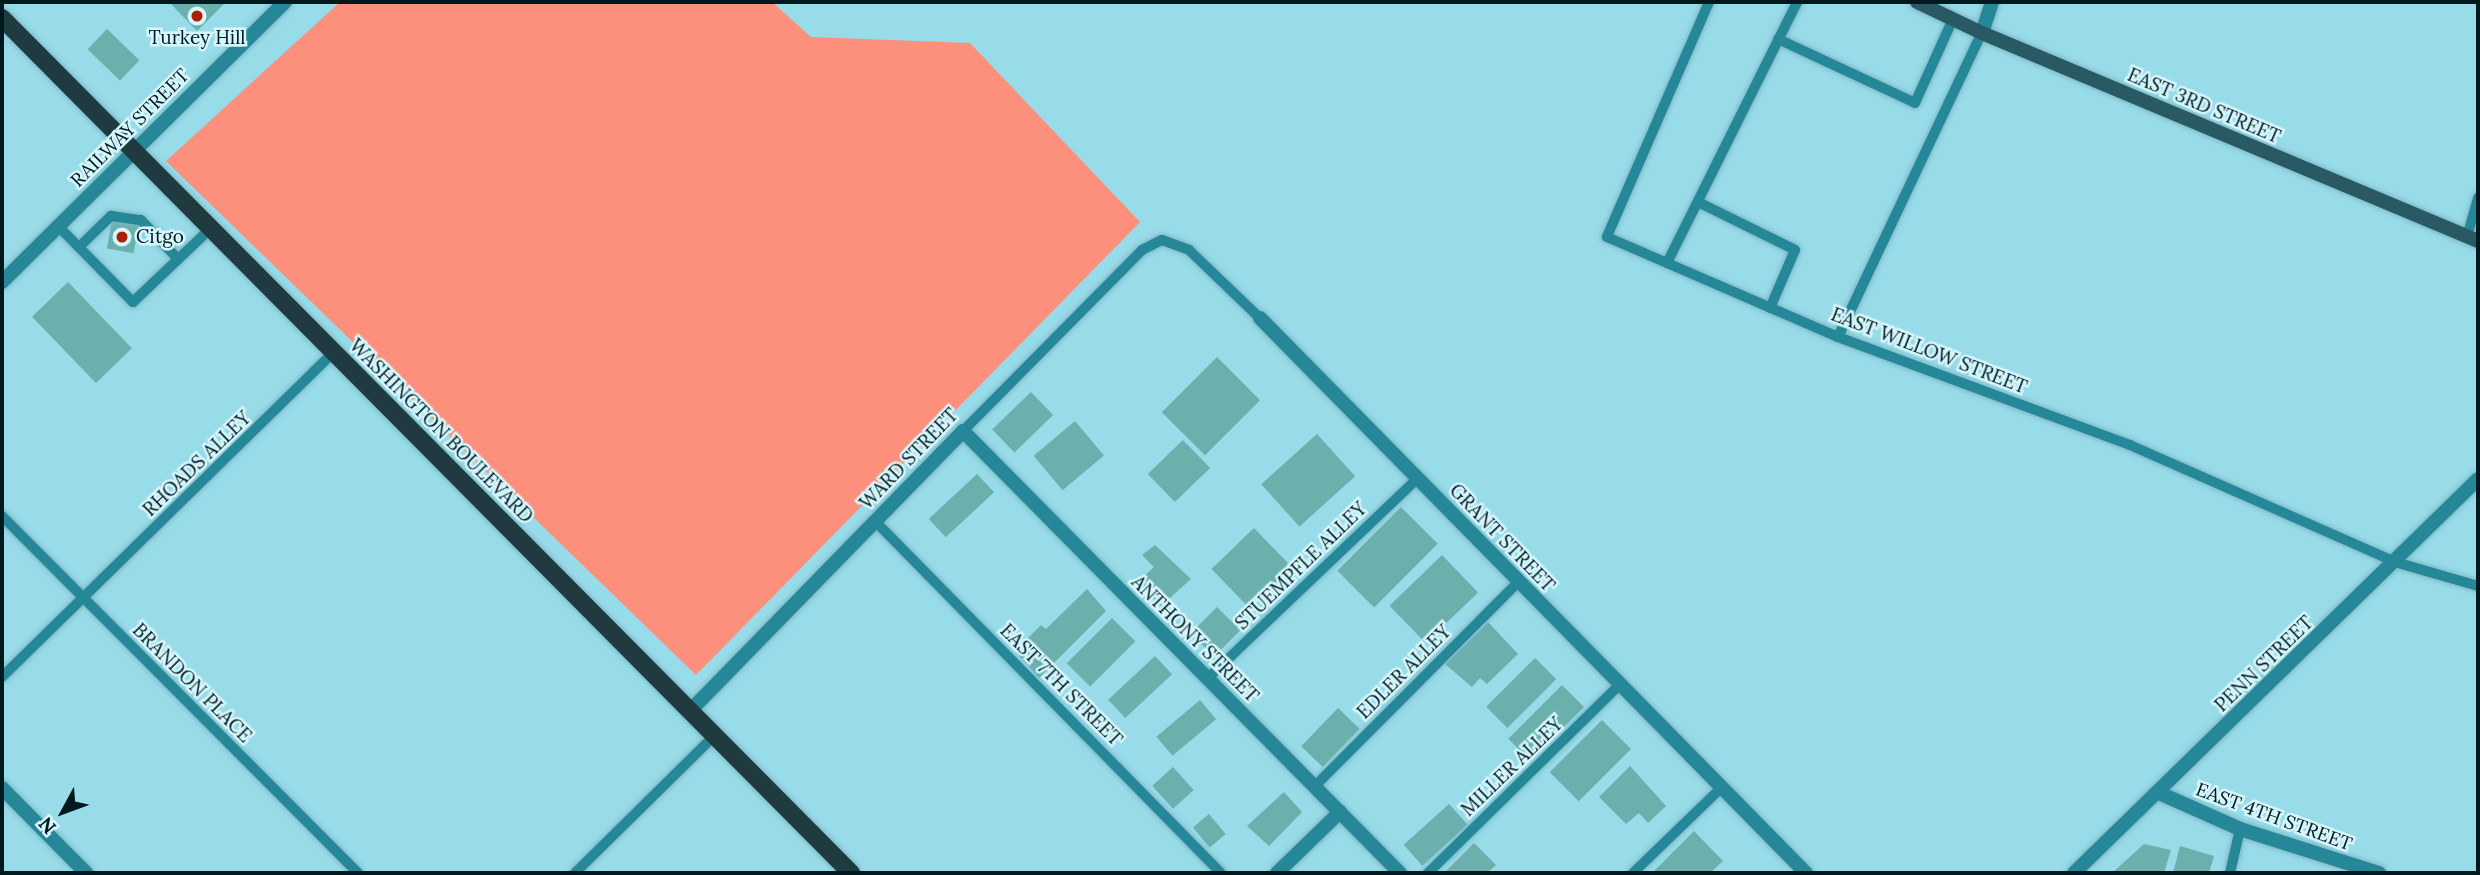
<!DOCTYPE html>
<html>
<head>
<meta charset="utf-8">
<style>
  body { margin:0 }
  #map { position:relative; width:2480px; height:875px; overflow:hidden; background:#98dbe9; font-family:Lora,serif }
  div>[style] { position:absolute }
  .green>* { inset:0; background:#fd907c }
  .building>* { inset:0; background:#6bb0ac; transform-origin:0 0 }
  .roads { filter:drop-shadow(0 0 2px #7db8c4) drop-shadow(0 0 2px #7db8c4) }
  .service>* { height:10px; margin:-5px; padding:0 5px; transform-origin:5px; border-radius:5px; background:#258798 }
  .minor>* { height:14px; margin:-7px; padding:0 7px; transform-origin:7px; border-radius:7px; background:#258798 }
  .secondary>* { height:14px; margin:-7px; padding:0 7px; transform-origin:7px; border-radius:7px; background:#295a63 }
  .primary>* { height:18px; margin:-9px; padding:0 9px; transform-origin:9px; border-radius:9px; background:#203b40 }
  .dots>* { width:19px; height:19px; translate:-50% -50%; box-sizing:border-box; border:4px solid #d5f6fc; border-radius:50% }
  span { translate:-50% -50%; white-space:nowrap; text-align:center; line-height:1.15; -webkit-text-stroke:5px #d5f6fc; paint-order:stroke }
  .poi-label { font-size:19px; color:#00191e }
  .left { translate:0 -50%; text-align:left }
  .street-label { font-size:19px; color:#00191e }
  .frame { position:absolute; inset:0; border:4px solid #00191e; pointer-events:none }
  .north { position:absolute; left:28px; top:777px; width:70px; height:70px; -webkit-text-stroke:5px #d5f6fc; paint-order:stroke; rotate:229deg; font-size:19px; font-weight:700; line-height:28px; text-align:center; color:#00191e }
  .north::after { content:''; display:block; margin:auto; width:24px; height:32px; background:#00191e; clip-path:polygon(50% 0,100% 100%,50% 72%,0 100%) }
</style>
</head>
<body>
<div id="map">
  <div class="green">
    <i style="clip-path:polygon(340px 2px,772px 2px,811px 37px,970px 43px,1140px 222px,696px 675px,166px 161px)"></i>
  </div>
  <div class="building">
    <i style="clip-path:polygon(169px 2px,226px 2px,197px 31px)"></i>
    <i style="left:107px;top:29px;width:45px;height:28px;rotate:44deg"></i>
    <i style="left:112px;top:220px;width:27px;height:29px;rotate:10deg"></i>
    <i style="left:68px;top:282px;width:92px;height:50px;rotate:46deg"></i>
    <i style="left:1217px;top:357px;width:61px;height:78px;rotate:45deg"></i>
    <i style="left:1031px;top:392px;width:32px;height:54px;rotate:46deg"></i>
    <i style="left:1075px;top:421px;width:45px;height:54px;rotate:50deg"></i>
    <i style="left:1317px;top:434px;width:57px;height:75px;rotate:48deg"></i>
    <i style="left:1183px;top:440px;width:39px;height:49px;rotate:46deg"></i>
    <i style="left:977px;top:474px;width:25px;height:66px;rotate:47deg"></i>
    <i style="left:1401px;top:507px;width:52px;height:90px;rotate:45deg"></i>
    <i style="left:1254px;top:528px;width:54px;height:59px;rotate:46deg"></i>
    <i style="clip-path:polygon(1155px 545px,1191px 579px,1161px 606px,1138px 582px,1154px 567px,1142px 555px)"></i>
    <i style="left:1442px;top:555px;width:52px;height:73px;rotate:46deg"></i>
    <i style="clip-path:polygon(1087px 589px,1106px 611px,1039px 678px,1015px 651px,1041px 625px,1046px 629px)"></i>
    <i style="left:1217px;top:607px;width:33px;height:37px;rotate:45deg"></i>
    <i style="left:1112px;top:618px;width:33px;height:64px;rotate:45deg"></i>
    <i style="clip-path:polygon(1488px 622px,1518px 654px,1487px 684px,1480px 678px,1472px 687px,1445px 664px)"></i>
    <i style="left:1155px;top:656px;width:25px;height:64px;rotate:47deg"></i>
    <i style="left:1535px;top:658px;width:30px;height:69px;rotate:45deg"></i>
    <i style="left:1562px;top:685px;width:31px;height:76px;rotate:45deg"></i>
    <i style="left:1200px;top:700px;width:25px;height:57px;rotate:50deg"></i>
    <i style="left:1338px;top:708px;width:30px;height:53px;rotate:44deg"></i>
    <i style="left:1602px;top:720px;width:41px;height:74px;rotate:45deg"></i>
    <i style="clip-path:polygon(1630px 766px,1666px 806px,1648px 823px,1639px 813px,1626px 824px,1599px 797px)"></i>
    <i style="left:1173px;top:767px;width:31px;height:28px;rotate:48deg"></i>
    <i style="clip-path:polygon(1284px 792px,1302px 812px,1269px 846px,1247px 826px)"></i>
    <i style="left:1449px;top:804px;width:28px;height:61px;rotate:48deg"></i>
    <i style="left:1209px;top:814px;width:26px;height:21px;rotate:50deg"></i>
    <i style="clip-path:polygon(1694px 831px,1723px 861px,1710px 873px,1652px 873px)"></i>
    <i style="clip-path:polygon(1474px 843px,1496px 865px,1487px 873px,1444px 873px)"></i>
    <i style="clip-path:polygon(2144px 844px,2171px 850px,2164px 873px,2112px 873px)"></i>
    <i style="clip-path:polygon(2180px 846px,2214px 856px,2209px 873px,2173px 873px)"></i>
  </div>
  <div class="roads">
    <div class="service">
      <i style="left:1709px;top:2px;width:256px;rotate:113.5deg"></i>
      <i style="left:1607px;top:237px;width:252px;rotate:23.4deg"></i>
      <i style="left:1838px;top:337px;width:311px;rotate:20.3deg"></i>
      <i style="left:2130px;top:445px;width:290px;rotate:23.8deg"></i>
      <i style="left:2395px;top:562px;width:86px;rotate:16.1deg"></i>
      <i style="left:1778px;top:39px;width:151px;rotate:25deg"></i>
      <i style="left:1915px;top:103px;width:92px;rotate:-65.7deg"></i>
      <i style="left:1698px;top:202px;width:108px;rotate:26.3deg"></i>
      <i style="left:1795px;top:250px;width:63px;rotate:113.3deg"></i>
      <i style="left:58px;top:226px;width:107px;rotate:45.4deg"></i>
      <i style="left:133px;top:302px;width:106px;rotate:-43.5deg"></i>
      <i style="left:2467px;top:237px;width:41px;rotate:-74.2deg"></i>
      <i style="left:79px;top:247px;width:45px;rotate:-44.1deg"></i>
      <i style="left:111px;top:216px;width:30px;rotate:8deg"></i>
      <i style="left:141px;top:220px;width:54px;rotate:46.5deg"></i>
      <i style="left:1667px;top:263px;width:292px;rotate:-63.5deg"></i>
      <i style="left:1838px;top:337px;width:336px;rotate:-64.7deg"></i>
      <i style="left:963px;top:431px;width:255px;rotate:-45.3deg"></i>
      <i style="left:1142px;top:250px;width:22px;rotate:-27deg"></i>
      <i style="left:1162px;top:240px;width:29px;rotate:20deg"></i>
      <i style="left:1189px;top:250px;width:98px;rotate:43.8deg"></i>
      <i style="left:2px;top:516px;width:504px;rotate:45.08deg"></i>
      <i style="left:876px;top:522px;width:492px;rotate:45.5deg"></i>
      <i style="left:2px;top:677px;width:465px;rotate:-44.4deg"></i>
      <i style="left:1208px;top:678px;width:289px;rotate:-43.6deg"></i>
      <i style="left:1314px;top:787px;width:289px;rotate:-45.1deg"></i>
      <i style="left:575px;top:873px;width:195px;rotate:-44.6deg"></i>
      <i style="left:1428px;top:873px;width:268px;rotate:-44.5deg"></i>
      <i style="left:1633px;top:873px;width:122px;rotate:-44deg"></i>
      <i style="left:2230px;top:873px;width:45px;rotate:-77.2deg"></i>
    </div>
    <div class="minor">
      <i style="left:1982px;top:33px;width:33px;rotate:-72deg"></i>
      <i style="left:2px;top:282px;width:398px;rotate:-44.7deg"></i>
      <i style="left:1260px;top:318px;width:779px;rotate:45.47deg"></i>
      <i style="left:690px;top:711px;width:391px;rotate:-45.7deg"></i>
      <i style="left:963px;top:431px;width:622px;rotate:45.33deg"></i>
      <i style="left:2px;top:788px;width:120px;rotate:45.3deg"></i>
      <i style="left:2157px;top:792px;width:91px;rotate:24deg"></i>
      <i style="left:2240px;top:829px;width:146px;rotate:17.6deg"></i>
      <i style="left:1277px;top:873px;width:88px;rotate:-44.1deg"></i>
      <i style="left:2074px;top:873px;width:564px;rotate:-44.28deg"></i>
    </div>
    <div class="secondary">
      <i style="left:1917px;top:2px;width:72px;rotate:25.5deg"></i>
      <i style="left:1982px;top:33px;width:538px;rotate:22.75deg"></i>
    </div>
    <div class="primary">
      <i style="left:2px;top:18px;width:1205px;rotate:45.2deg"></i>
    </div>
  </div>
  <div class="dots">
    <i style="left:197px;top:16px;background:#ad1e07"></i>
    <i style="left:122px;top:237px;background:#ad1e07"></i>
  </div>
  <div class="poi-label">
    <span style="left:197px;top:38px">Turkey Hill</span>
    <span class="left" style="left:136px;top:237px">Citgo</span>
  </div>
  <div class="street-label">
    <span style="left:2204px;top:106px;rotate:23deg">EAST 3RD STREET</span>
    <span style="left:130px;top:128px;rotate:-45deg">RAILWAY STREET</span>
    <span style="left:1929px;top:351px;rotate:21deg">EAST WILLOW STREET</span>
    <span style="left:441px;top:431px;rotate:45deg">WASHINGTON BOULEVARD</span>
    <span style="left:909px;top:459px;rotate:-46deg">WARD STREET</span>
    <span style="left:197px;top:464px;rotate:-44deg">RHOADS ALLEY</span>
    <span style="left:1502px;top:538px;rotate:46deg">GRANT STREET</span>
    <span style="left:1301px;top:566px;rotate:-44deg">STUEMPFLE ALLEY</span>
    <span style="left:1195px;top:639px;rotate:45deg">ANTHONY STREET</span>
    <span style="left:2264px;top:664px;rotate:-44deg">PENN STREET</span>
    <span style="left:1404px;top:672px;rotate:-45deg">EDLER ALLEY</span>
    <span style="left:192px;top:683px;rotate:45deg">BRANDON PLACE</span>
    <span style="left:1061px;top:685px;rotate:45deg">EAST 7TH STREET</span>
    <span style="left:1512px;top:767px;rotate:-44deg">MILLER ALLEY</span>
    <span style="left:2274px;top:817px;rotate:20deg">EAST 4TH STREET</span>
  </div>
  <div class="frame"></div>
  <div class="north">N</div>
</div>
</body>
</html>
